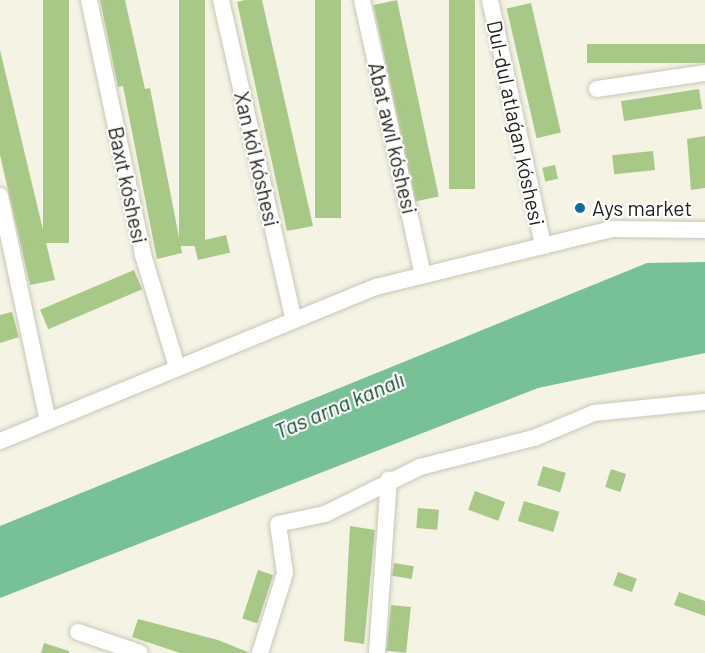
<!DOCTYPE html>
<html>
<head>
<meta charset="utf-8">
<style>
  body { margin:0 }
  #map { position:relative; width:705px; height:653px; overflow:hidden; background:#f5f3e4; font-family:Barlow,sans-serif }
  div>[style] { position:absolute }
  .water>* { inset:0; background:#78c096 }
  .building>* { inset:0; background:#a7c887; transform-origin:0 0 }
  .roads { filter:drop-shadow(0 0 2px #c8c6b7) drop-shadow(0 0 2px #c8c6b7) }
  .minor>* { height:16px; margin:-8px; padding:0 8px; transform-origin:8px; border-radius:8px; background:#fff }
  .dots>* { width:16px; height:16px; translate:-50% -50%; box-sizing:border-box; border:3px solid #fff; border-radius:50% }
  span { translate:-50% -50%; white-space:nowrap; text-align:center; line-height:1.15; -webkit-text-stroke:4.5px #fff; paint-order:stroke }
  .street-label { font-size:21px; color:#23221d }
  .poi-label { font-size:21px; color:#23221d }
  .left { translate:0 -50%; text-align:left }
  .water-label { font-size:22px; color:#10482d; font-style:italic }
</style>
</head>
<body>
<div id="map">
  <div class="water">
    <i style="clip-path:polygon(705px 262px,705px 353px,538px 388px,0 598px,0 526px,647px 263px)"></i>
  </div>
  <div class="building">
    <i style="left:43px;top:0;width:26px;height:243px"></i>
    <i style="clip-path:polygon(100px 0,125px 0,145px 89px,150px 88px,182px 253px,157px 259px,123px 86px,118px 87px)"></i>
    <i style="left:179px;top:0;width:26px;height:246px"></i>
    <i style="clip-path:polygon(245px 0,262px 0,313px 226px,287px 231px,237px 2px)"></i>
    <i style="left:315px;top:0;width:26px;height:218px"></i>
    <i style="left:397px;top:0;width:201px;height:24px;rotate:78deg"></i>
    <i style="left:449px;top:0;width:26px;height:189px"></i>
    <i style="left:531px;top:3px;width:133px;height:25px;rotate:77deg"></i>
    <i style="left:705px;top:44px;width:19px;height:118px;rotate:90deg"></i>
    <i style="clip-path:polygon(0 50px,55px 280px,30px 285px,0 155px)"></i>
    <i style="left:699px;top:89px;width:20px;height:79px;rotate:81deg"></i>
    <i style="clip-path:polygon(705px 136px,705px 188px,691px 190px,687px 139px)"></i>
    <i style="left:653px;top:151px;width:19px;height:41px;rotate:84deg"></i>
    <i style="left:555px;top:165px;width:14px;height:13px;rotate:78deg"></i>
    <i style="left:226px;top:235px;width:18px;height:33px;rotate:77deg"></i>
    <i style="left:134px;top:270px;width:21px;height:102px;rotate:67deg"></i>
    <i style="clip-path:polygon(12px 312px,19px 337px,0 343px,0 315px)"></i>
    <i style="left:543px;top:466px;width:24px;height:20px;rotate:17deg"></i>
    <i style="left:611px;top:469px;width:16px;height:19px;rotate:18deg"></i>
    <i style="left:475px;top:491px;width:32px;height:20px;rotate:20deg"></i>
    <i style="left:524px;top:501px;width:37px;height:21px;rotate:17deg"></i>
    <i style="left:418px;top:508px;width:21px;height:20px;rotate:5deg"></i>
    <i style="clip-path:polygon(350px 526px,375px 530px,364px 644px,344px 641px)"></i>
    <i style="left:394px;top:563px;width:20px;height:13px;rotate:9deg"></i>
    <i style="left:258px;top:570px;width:16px;height:51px;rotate:18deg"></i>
    <i style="left:618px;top:572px;width:20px;height:14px;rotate:20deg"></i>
    <i style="clip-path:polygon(679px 592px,705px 601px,705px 616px,674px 605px)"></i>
    <i style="left:391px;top:605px;width:20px;height:46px;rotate:6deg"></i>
    <i style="clip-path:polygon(138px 619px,218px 640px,250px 653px,180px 653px,132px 637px)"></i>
    <i style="clip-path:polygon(44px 643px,69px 651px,69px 653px,41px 653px)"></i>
  </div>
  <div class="roads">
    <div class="minor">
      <i style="left:89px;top:0;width:261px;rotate:78deg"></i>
      <i style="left:143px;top:255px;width:117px;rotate:73.1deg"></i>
      <i style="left:221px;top:0;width:326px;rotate:77.2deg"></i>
      <i style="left:362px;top:0;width:282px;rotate:77.5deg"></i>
      <i style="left:490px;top:0;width:252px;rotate:77.8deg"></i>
      <i style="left:597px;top:89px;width:109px;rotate:-8.4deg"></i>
      <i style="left:0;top:196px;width:230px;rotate:78deg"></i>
      <i style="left:0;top:441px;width:406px;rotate:-22.3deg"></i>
      <i style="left:376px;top:287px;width:244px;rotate:-13.8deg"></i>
      <i style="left:613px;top:229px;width:92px;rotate:0.6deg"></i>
      <i style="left:78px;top:632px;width:65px;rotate:18.7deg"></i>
      <i style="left:260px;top:653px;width:84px;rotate:-72.6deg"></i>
      <i style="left:285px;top:573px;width:49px;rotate:-98.1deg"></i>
      <i style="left:278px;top:524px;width:48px;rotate:-12deg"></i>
      <i style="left:325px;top:514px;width:106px;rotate:-26.3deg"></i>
      <i style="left:420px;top:467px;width:118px;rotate:-14.3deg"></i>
      <i style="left:534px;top:438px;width:65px;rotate:-22.6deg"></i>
      <i style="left:594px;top:413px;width:112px;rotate:-5.7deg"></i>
      <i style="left:377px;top:653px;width:174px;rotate:-86.1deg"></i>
    </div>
  </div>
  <div class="dots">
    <i style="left:580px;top:208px;background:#156c9c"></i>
  </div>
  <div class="street-label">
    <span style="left:516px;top:123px;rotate:78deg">Dul-dul atlaǵan kóshesi</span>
    <span style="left:393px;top:138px;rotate:77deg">Abat awıl kóshesi</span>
    <span style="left:257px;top:159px;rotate:77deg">Xan kól kóshesi</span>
    <span style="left:128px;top:185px;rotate:78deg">Baxıt kóshesi</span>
  </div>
  <div class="poi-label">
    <span class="left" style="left:592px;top:208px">Ays market</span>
  </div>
  <div class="water-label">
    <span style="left:339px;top:405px;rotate:-23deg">Tas arna kanalı</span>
  </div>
</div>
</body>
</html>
